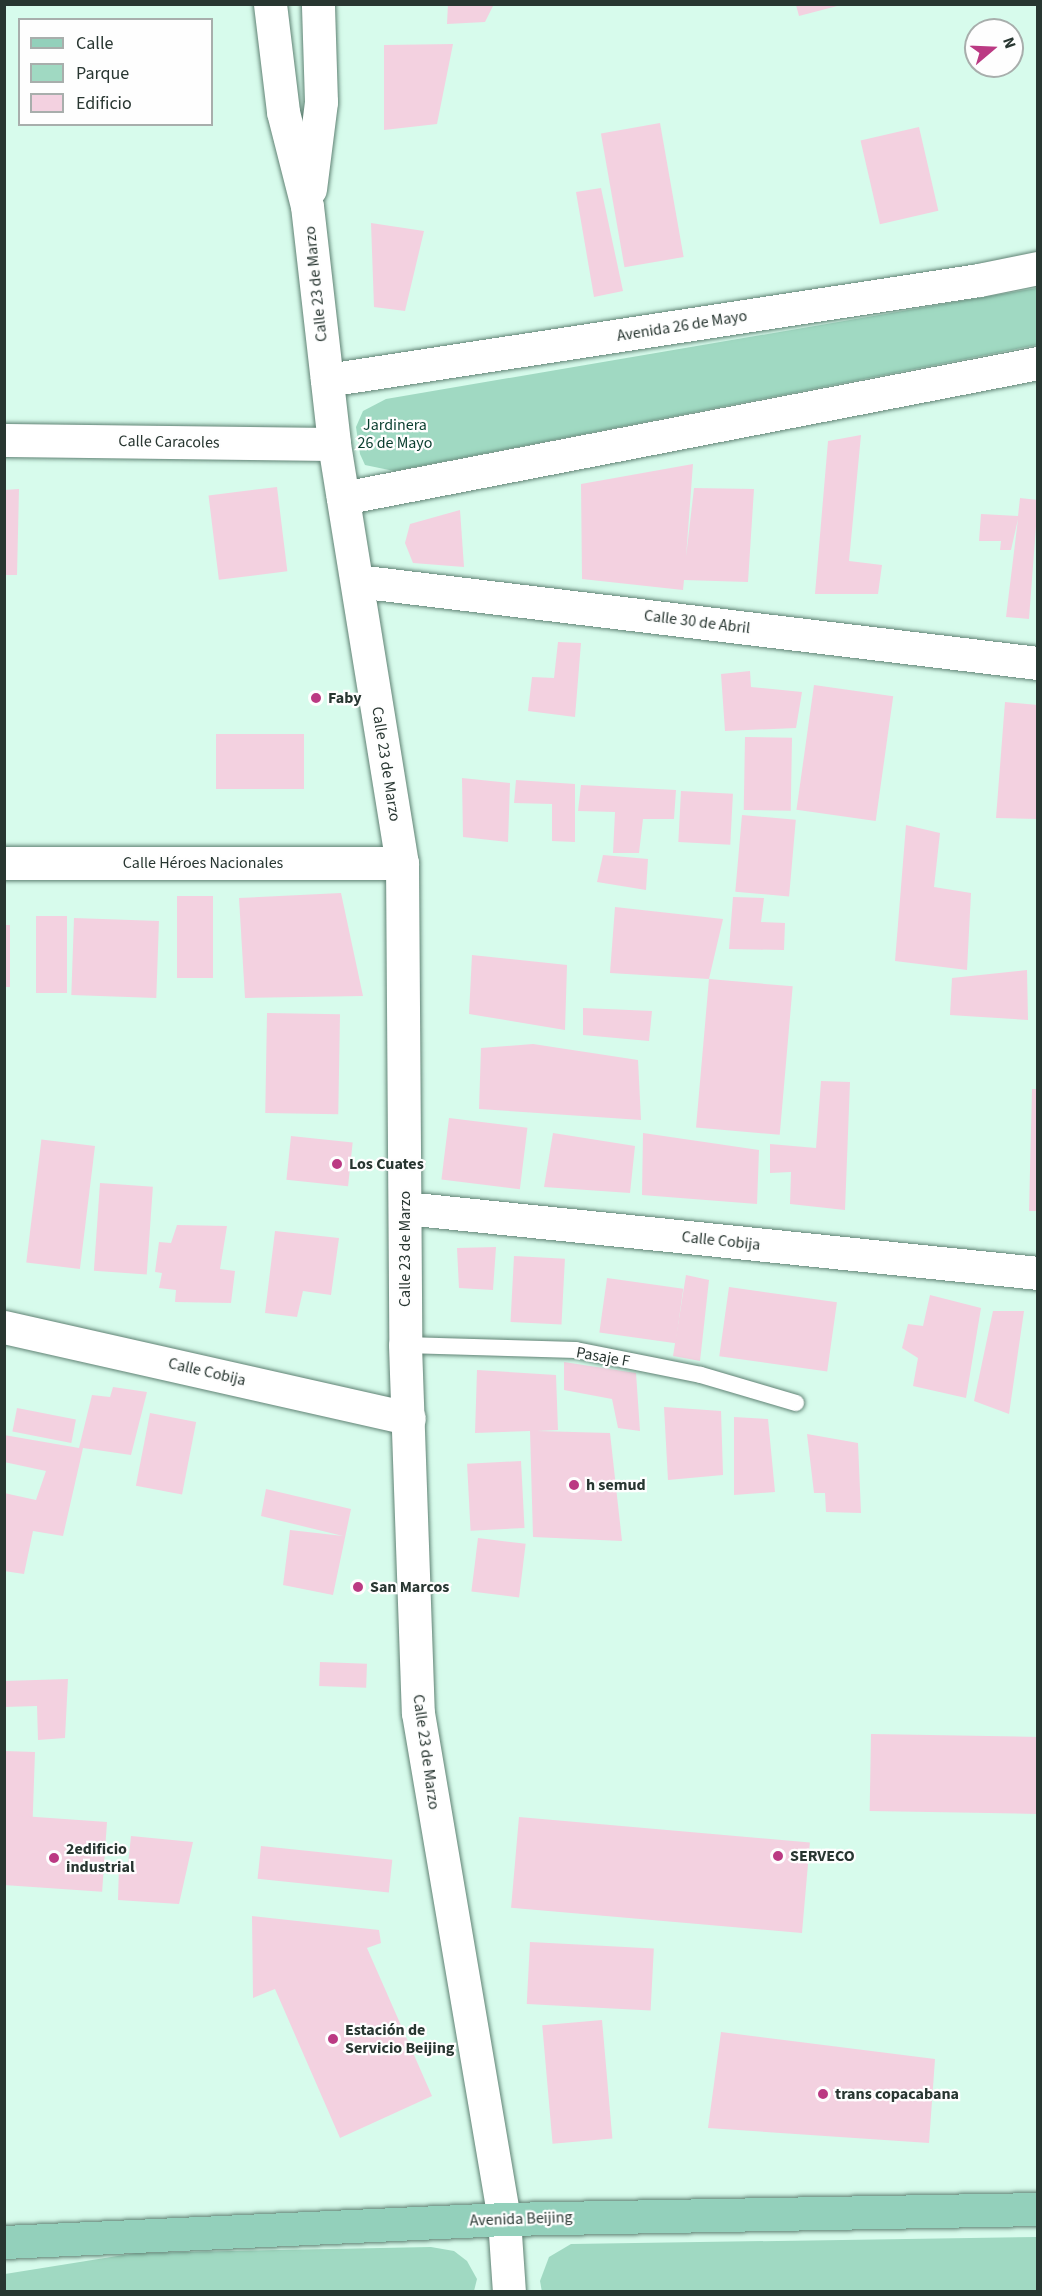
<!DOCTYPE html>
<html>
<head>
<meta charset="utf-8">
<style>
  body { margin:0 }
  #map { position:relative; width:1042px; height:2296px; overflow:hidden; background:#d7fbec; font-family:"Source Sans 3",sans-serif }
  div>[style] { position:absolute }
  .green>* { inset:0; background:#a0d9c2 }
  .building>* { inset:0; background:#f3d1e0; transform-origin:0 0 }
  .roads { filter:drop-shadow(0 0 2px #608274) drop-shadow(0 0 2px #608274) }
  .service>* { height:16px; margin:-8px; padding:0 8px; transform-origin:8px; border-radius:8px; background:#fff }
  .minor>* { height:33px; margin:-16.5px; padding:0 16.5px; transform-origin:16.5px; border-radius:16.5px; background:#fff }
  .tertiary>* { height:33px; margin:-16.5px; padding:0 16.5px; transform-origin:16.5px; border-radius:16.5px; background:#fff }
  .primary>* { height:33px; margin:-16.5px; padding:0 16.5px; transform-origin:16.5px; border-radius:16.5px; background:#93d0bb }
  .dots>* { width:16px; height:16px; translate:-50% -50%; box-sizing:border-box; border:3px solid #fefefe; border-radius:50% }
  span { translate:-50% -50%; white-space:nowrap; text-align:center; line-height:1.15; -webkit-text-stroke:4.5px #fefefe; paint-order:stroke }
  .street-label { font-size:16px; color:#283631 }
  .park-label { font-size:16px; color:#083c2d }
  .poi-label { font-size:16px; color:#283631; font-weight:700 }
  .left { translate:0 -50%; text-align:left }
  .frame { position:absolute; inset:0; border:6px solid #283631; pointer-events:none }
  .legend { position:absolute; left:18px; top:18px; width:195px; height:108px; box-sizing:border-box; background:#fefefe; border:2px solid #a8aeac; margin:0; padding:8px 10px; list-style:none; font-size:18px; color:#283631 }
  .legend li { display:flex; align-items:center; gap:12px; height:30px }
  .legend b { width:30px; border:2px solid #a8aeac }
  .north { position:absolute; left:964px; top:18px; width:60px; height:60px; box-sizing:border-box; background:#fefefe; border:2px solid #a8aeac; border-radius:50%; rotate:71deg; font-size:16px; font-weight:700; line-height:24px; text-align:center; color:#283631 }
  .north::after { content:''; display:block; margin:auto; width:21px; height:27px; background:#bb3a83; clip-path:polygon(50% 0,100% 100%,50% 72%,0 100%) }
</style>
</head>
<body>
<div id="map">
  <div class="green">
    <i style="clip-path:polygon(1037px 288px,1037px 345px,394px 471px,365px 465px,360px 454px,356px 427px,363px 411px,386px 399px)"></i>
    <i style="clip-path:polygon(1037px 2237px,1037px 2291px,542px 2292px,540px 2281px,549px 2257px,571px 2244px)"></i>
    <i style="clip-path:polygon(431px 2247px,454px 2251px,467px 2261px,477px 2279px,474px 2291px,5px 2291px,5px 2274px,136px 2253px)"></i>
  </div>
  <div class="building">
    <i style="clip-path:polygon(448px 4px,494px 4px,485px 22px,447px 24px)"></i>
    <i style="clip-path:polygon(796px 5px,841px 5px,799px 16px)"></i>
    <i style="clip-path:polygon(453px 44px,437px 124px,384px 130px,384px 45px)"></i>
    <i style="left:660px;top:123px;width:136px;height:60px;rotate:80deg"></i>
    <i style="left:919px;top:127px;width:86px;height:60px;rotate:77deg"></i>
    <i style="clip-path:polygon(601px 188px,623px 291px,594px 297px,576px 192px)"></i>
    <i style="clip-path:polygon(371px 223px,424px 231px,405px 311px,374px 307px)"></i>
    <i style="clip-path:polygon(861px 435px,849px 561px,882px 565px,878px 594px,815px 594px,828px 441px)"></i>
    <i style="clip-path:polygon(693px 464px,686px 557px,694px 488px,754px 489px,748px 582px,684px 580px,683px 590px,582px 579px,581px 484px)"></i>
    <i style="left:277px;top:487px;width:85px;height:69px;rotate:83deg"></i>
    <i style="clip-path:polygon(19px 489px,17px 575px,4px 575px,4px 490px)"></i>
    <i style="clip-path:polygon(1020px 498px,1038px 500px,1029px 619px,1006px 617px,1018px 519px,1011px 550px,1000px 550px,1001px 541px,979px 541px,981px 514px,1018px 516px)"></i>
    <i style="clip-path:polygon(460px 510px,464px 567px,413px 563px,405px 543px,410px 524px)"></i>
    <i style="clip-path:polygon(558px 642px,581px 643px,575px 717px,528px 711px,532px 677px,554px 678px)"></i>
    <i style="clip-path:polygon(750px 671px,751px 687px,802px 692px,796px 728px,725px 731px,721px 674px)"></i>
    <i style="left:814px;top:685px;width:80px;height:126px;rotate:8deg"></i>
    <i style="clip-path:polygon(1005px 702px,1038px 705px,1038px 819px,996px 818px)"></i>
    <i style="left:304px;top:734px;width:55px;height:88px;rotate:90deg"></i>
    <i style="left:745px;top:737px;width:47px;height:73px;rotate:1deg"></i>
    <i style="clip-path:polygon(462px 778px,510px 783px,508px 842px,463px 837px)"></i>
    <i style="clip-path:polygon(516px 780px,575px 784px,575px 842px,552px 841px,552px 804px,514px 803px)"></i>
    <i style="clip-path:polygon(581px 785px,676px 790px,674px 819px,643px 819px,639px 853px,613px 853px,615px 812px,578px 811px)"></i>
    <i style="left:681px;top:791px;width:52px;height:51px;rotate:3deg"></i>
    <i style="left:742px;top:815px;width:54px;height:77px;rotate:5deg"></i>
    <i style="clip-path:polygon(906px 825px,940px 833px,934px 887px,971px 893px,967px 970px,895px 961px)"></i>
    <i style="clip-path:polygon(603px 855px,648px 859px,646px 890px,597px 882px)"></i>
    <i style="clip-path:polygon(341px 893px,363px 996px,245px 998px,239px 898px)"></i>
    <i style="left:213px;top:896px;width:82px;height:36px;rotate:90deg"></i>
    <i style="clip-path:polygon(733px 897px,764px 898px,761px 922px,785px 923px,784px 950px,729px 949px)"></i>
    <i style="clip-path:polygon(615px 907px,723px 919px,709px 979px,610px 973px)"></i>
    <i style="left:36px;top:916px;width:31px;height:77px"></i>
    <i style="left:74px;top:918px;width:85px;height:77px;rotate:2deg"></i>
    <i style="left:10px;top:925px;width:62px;height:6px;rotate:90deg"></i>
    <i style="clip-path:polygon(472px 955px,567px 965px,565px 1030px,469px 1014px)"></i>
    <i style="clip-path:polygon(1027px 970px,1028px 1020px,950px 1015px,952px 978px)"></i>
    <i style="left:709px;top:979px;width:84px;height:149px;rotate:5deg"></i>
    <i style="clip-path:polygon(583px 1008px,652px 1011px,649px 1041px,583px 1035px)"></i>
    <i style="left:267px;top:1013px;width:73px;height:100px;rotate:1deg"></i>
    <i style="clip-path:polygon(533px 1044px,638px 1060px,641px 1120px,479px 1109px,481px 1048px)"></i>
    <i style="clip-path:polygon(821px 1081px,850px 1082px,845px 1210px,790px 1204px,791px 1172px,770px 1173px,770px 1144px,816px 1148px)"></i>
    <i style="clip-path:polygon(1032px 1089px,1038px 1089px,1038px 1211px,1029px 1211px)"></i>
    <i style="left:449px;top:1118px;width:79px;height:62px;rotate:7deg"></i>
    <i style="clip-path:polygon(553px 1133px,635px 1146px,630px 1193px,544px 1187px)"></i>
    <i style="clip-path:polygon(643px 1133px,759px 1150px,757px 1204px,642px 1195px)"></i>
    <i style="left:291px;top:1136px;width:62px;height:44px;rotate:6deg"></i>
    <i style="left:95px;top:1146px;width:124px;height:54px;rotate:97deg"></i>
    <i style="left:100px;top:1183px;width:53px;height:88px;rotate:4deg"></i>
    <i style="clip-path:polygon(177px 1225px,227px 1226px,220px 1269px,235px 1271px,231px 1303px,175px 1302px,176px 1290px,159px 1288px,162px 1273px,155px 1272px,159px 1242px,171px 1243px)"></i>
    <i style="clip-path:polygon(275px 1231px,339px 1238px,331px 1295px,303px 1291px,297px 1317px,265px 1313px)"></i>
    <i style="clip-path:polygon(496px 1247px,493px 1290px,459px 1288px,457px 1248px)"></i>
    <i style="left:514px;top:1256px;width:51px;height:66px;rotate:3deg"></i>
    <i style="clip-path:polygon(686px 1275px,709px 1280px,700px 1361px,673px 1356px)"></i>
    <i style="left:607px;top:1278px;width:77px;height:55px;rotate:8deg"></i>
    <i style="left:729px;top:1287px;width:109px;height:70px;rotate:8deg"></i>
    <i style="clip-path:polygon(930px 1295px,981px 1308px,966px 1398px,913px 1386px,918px 1358px,902px 1348px,908px 1324px,923px 1326px)"></i>
    <i style="clip-path:polygon(993px 1311px,1024px 1311px,1009px 1414px,974px 1401px)"></i>
    <i style="clip-path:polygon(564px 1362px,636px 1373px,640px 1431px,618px 1428px,612px 1399px,564px 1390px)"></i>
    <i style="clip-path:polygon(477px 1370px,556px 1375px,558px 1430px,537px 1431px,610px 1433px,622px 1541px,533px 1537px,530px 1431px,475px 1433px)"></i>
    <i style="clip-path:polygon(113px 1387px,147px 1392px,131px 1455px,83px 1448px,63px 1536px,33px 1531px,24px 1574px,4px 1571px,4px 1493px,36px 1500px,46px 1471px,4px 1462px,4px 1435px,79px 1448px,92px 1395px,110px 1397px)"></i>
    <i style="clip-path:polygon(664px 1407px,721px 1411px,723px 1475px,668px 1480px)"></i>
    <i style="left:17px;top:1408px;width:60px;height:24px;rotate:11deg"></i>
    <i style="left:150px;top:1413px;width:47px;height:74px;rotate:11deg"></i>
    <i style="clip-path:polygon(734px 1417px,768px 1419px,775px 1492px,734px 1495px)"></i>
    <i style="clip-path:polygon(807px 1434px,858px 1443px,861px 1513px,826px 1512px,825px 1493px,814px 1493px)"></i>
    <i style="left:521px;top:1461px;width:67px;height:54px;rotate:87deg"></i>
    <i style="clip-path:polygon(266px 1489px,351px 1509px,333px 1595px,283px 1585px,290px 1530px,343px 1536px,261px 1516px)"></i>
    <i style="left:478px;top:1538px;width:48px;height:54px;rotate:7deg"></i>
    <i style="left:320px;top:1662px;width:47px;height:24px;rotate:2deg"></i>
    <i style="clip-path:polygon(68px 1679px,65px 1738px,38px 1740px,37px 1706px,4px 1707px,4px 1681px)"></i>
    <i style="left:871px;top:1734px;width:167px;height:77px;rotate:1deg"></i>
    <i style="left:35px;top:1752px;width:68px;height:31px;rotate:92deg"></i>
    <i style="left:519px;top:1817px;width:292px;height:91px;rotate:5deg"></i>
    <i style="left:107px;top:1822px;width:70px;height:103px;rotate:94deg"></i>
    <i style="clip-path:polygon(131px 1836px,193px 1842px,179px 1904px,118px 1900px,119px 1865px,128px 1864px)"></i>
    <i style="left:261px;top:1846px;width:132px;height:33px;rotate:6deg"></i>
    <i style="clip-path:polygon(252px 1916px,379px 1930px,381px 1943px,367px 1948px,432px 2096px,340px 2138px,275px 1989px,253px 1998px)"></i>
    <i style="left:530px;top:1942px;width:124px;height:62px;rotate:3deg"></i>
    <i style="left:602px;top:2020px;width:119px;height:60px;rotate:85deg"></i>
    <i style="clip-path:polygon(721px 2032px,935px 2059px,929px 2143px,708px 2128px)"></i>
  </div>
  <div class="roads">
    <div class="service">
      <i style="left:405px;top:1345px;width:171px;rotate:1.7deg"></i>
      <i style="left:576px;top:1350px;width:127px;rotate:11.3deg"></i>
      <i style="left:701px;top:1375px;width:99px;rotate:16.4deg"></i>
    </div>
    <div class="minor">
      <i style="left:357px;top:581px;width:686px;rotate:6.87deg"></i>
      <i style="left:405px;top:1208px;width:636px;rotate:5.86deg"></i>
      <i style="left:4px;top:1327px;width:415px;rotate:12.7deg"></i>
    </div>
    <div class="tertiary">
      <i style="left:270px;top:4px;width:109px;rotate:83.1deg"></i>
      <i style="left:283px;top:112px;width:97px;rotate:75.7deg"></i>
      <i style="left:307px;top:206px;width:240px;rotate:83.5deg"></i>
      <i style="left:334px;top:444px;width:424px;rotate:80.8deg"></i>
      <i style="left:402px;top:863px;width:482px;rotate:89.6deg"></i>
      <i style="left:405px;top:1345px;width:368px;rotate:88deg"></i>
      <i style="left:418px;top:1713px;width:513px;rotate:80.35deg"></i>
      <i style="left:504px;top:2219px;width:73px;rotate:86.1deg"></i>
      <i style="left:310px;top:189px;width:88px;rotate:-82.8deg"></i>
      <i style="left:321px;top:102px;width:98px;rotate:-91.8deg"></i>
      <i style="left:327px;top:380px;width:660px;rotate:-8.72deg"></i>
      <i style="left:979px;top:280px;width:60px;rotate:-11.5deg"></i>
      <i style="left:4px;top:440px;width:330px;rotate:0.7deg"></i>
      <i style="left:343px;top:498px;width:708px;rotate:-10.99deg"></i>
      <i style="left:4px;top:863px;width:398px"></i>
    </div>
    <div class="primary">
      <i style="left:4px;top:2242px;width:501px;rotate:-2.63deg"></i>
      <i style="left:504px;top:2219px;width:534px;rotate:-1.07deg"></i>
    </div>
  </div>
  <div class="dots">
    <i style="left:316px;top:698px;background:#bb3a83"></i>
    <i style="left:337px;top:1164px;background:#bb3a83"></i>
    <i style="left:574px;top:1485px;background:#bb3a83"></i>
    <i style="left:358px;top:1587px;background:#bb3a83"></i>
    <i style="left:778px;top:1856px;background:#bb3a83"></i>
    <i style="left:54px;top:1858px;background:#bb3a83"></i>
    <i style="left:333px;top:2039px;background:#bb3a83"></i>
    <i style="left:823px;top:2094px;background:#bb3a83"></i>
  </div>
  <div class="street-label">
    <span style="left:316px;top:284px;rotate:-96deg">Calle 23 de Marzo</span>
    <span style="left:682px;top:326px;rotate:-9deg">Avenida 26 de Mayo</span>
    <span style="left:169px;top:442px;rotate:1deg">Calle Caracoles</span>
    <span style="left:697px;top:622px;rotate:7deg">Calle 30 de Abril</span>
    <span style="left:386px;top:764px;rotate:81deg">Calle 23 de Marzo</span>
    <span style="left:203px;top:863px">Calle Héroes Nacionales</span>
    <span style="left:721px;top:1241px;rotate:6deg">Calle Cobija</span>
    <span style="left:405px;top:1249px;rotate:-90deg">Calle 23 de Marzo</span>
    <span style="left:603px;top:1357px;rotate:10deg">Pasaje F</span>
    <span style="left:207px;top:1372px;rotate:13deg">Calle Cobija</span>
    <span style="left:426px;top:1752px;rotate:82deg">Calle 23 de Marzo</span>
    <span style="left:521px;top:2219px;rotate:-2deg">Avenida Beijing</span>
  </div>
  <div class="park-label">
    <span style="left:395px;top:434px">Jardinera<br>26 de Mayo</span>
  </div>
  <div class="poi-label">
    <span class="left" style="left:328px;top:698px">Faby</span>
    <span class="left" style="left:349px;top:1164px">Los Cuates</span>
    <span class="left" style="left:586px;top:1485px">h semud</span>
    <span class="left" style="left:370px;top:1587px">San Marcos</span>
    <span class="left" style="left:66px;top:1858px">2edificio<br>industrial</span>
    <span class="left" style="left:790px;top:1856px">SERVECO</span>
    <span class="left" style="left:345px;top:2039px">Estación de<br>Servicio Beijing</span>
    <span class="left" style="left:835px;top:2094px">trans copacabana</span>
  </div>
  <div class="frame"></div>
  <ul class="legend">
  <li><b style="height:8px;background:#93d0bb"></b>Calle</li>
  <li><b style="height:16px;background:#a0d9c2"></b>Parque</li>
  <li><b style="height:16px;background:#f3d1e0"></b>Edificio</li>
  </ul>
  <div class="north">N</div>
</div>
</body>
</html>
